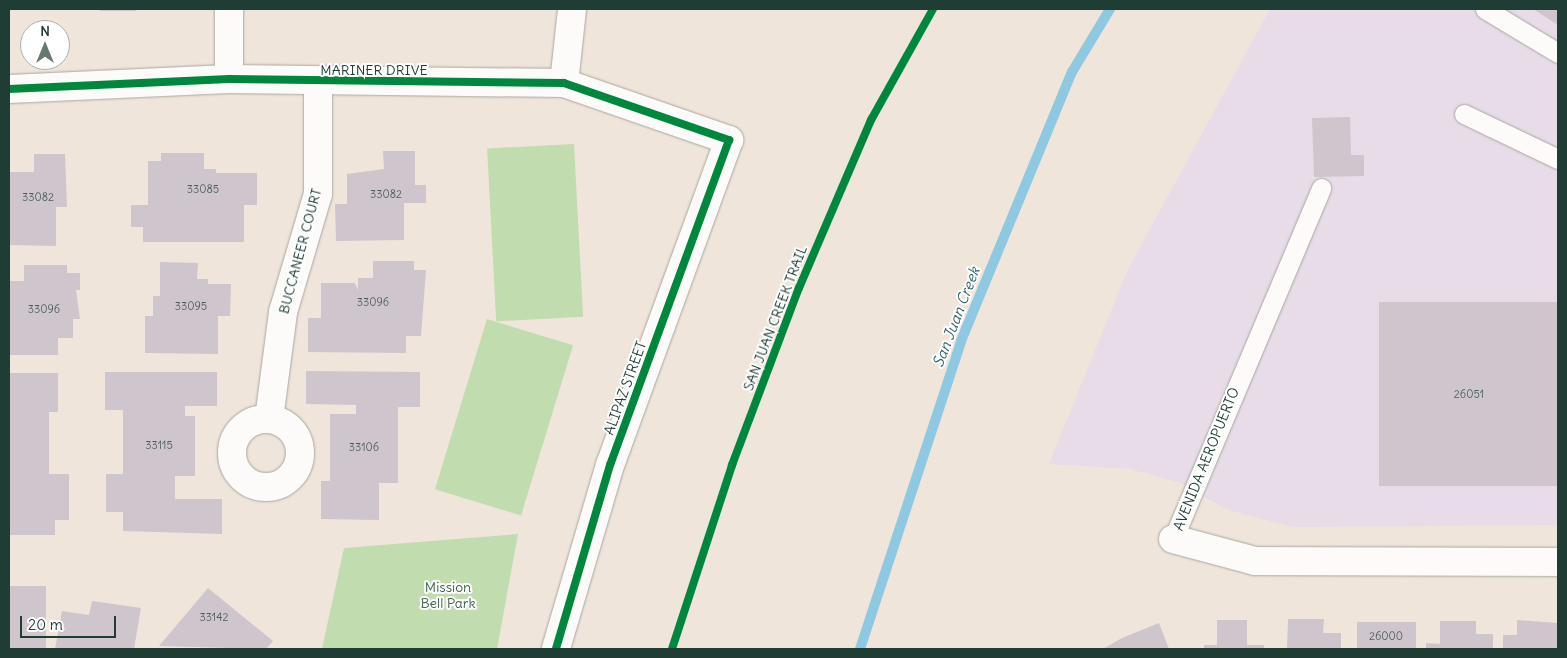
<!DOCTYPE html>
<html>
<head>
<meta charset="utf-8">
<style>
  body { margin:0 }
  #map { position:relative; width:1567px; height:658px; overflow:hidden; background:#efe5db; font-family:Delius,sans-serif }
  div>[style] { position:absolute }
  .built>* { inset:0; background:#e7dce8 }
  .green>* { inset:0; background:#c1dcae; transform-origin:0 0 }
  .stream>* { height:10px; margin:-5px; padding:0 5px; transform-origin:5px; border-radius:5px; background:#8fc8e1 }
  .building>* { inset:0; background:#cfc5cd; transform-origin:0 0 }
  .roads { filter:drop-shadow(0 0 1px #a9a7a0) drop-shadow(0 0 1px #a9a7a0) }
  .service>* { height:19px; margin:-9.5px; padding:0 9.5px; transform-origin:9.5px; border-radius:9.5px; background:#fdfbfa }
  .minor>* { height:28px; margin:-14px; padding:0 14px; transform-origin:14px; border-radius:14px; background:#fdfbfa }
  .minor>.ring { margin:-14px; padding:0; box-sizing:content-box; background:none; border:28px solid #fdfbfa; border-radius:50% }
  .tertiary>* { height:28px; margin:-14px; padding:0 14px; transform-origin:14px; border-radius:14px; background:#fdfbfa }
  .cycleway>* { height:8px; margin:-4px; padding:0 4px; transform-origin:4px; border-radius:4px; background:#00873e }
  span { translate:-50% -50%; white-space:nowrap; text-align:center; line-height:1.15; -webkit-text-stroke:4px #fff; paint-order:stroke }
  .number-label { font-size:11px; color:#4b5f5a }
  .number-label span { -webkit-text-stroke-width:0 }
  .street-label { font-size:14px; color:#1f3d34 }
  .park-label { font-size:14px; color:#3e6349 }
  .water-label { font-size:15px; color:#346369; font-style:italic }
  .frame { position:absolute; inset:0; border:10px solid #1f3d34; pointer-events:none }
  .north { position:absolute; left:20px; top:20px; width:50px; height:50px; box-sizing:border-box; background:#fff; border:1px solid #a5b1ae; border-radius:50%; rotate:0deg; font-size:14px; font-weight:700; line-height:20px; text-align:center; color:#1f3d34 }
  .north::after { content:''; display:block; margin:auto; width:18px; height:22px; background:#68786e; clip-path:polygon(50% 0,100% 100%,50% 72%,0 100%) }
  .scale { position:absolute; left:20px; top:616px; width:96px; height:22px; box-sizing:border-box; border:2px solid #1f3d34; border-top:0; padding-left:6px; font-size:15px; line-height:18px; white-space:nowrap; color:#1f3d34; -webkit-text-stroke:4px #fff; paint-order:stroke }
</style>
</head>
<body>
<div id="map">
  <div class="built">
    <i style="clip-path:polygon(1270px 9px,1558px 9px,1558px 525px,1293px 527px,1225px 509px,1181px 483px,1130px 469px,1049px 464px,1128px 269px)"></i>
  </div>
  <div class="green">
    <i style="left:574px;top:144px;width:173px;height:87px;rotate:87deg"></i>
    <i style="left:487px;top:319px;width:90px;height:178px;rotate:17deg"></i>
    <i style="clip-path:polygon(518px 534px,497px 649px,322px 649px,344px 548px)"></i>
  </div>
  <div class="stream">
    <i style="left:860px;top:649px;width:324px;rotate:-71.8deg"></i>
    <i style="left:961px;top:341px;width:291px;rotate:-67.6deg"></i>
    <i style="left:1072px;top:72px;width:74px;rotate:-58.9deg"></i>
  </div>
  <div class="building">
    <i style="left:100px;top:9px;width:36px;height:2px"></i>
    <i style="clip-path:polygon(1533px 9px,1558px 9px,1558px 25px)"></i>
    <i style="clip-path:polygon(1350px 117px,1351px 155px,1364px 155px,1364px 176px,1314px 177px,1312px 118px)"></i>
    <i style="clip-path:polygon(383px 151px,415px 151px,415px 185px,426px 185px,426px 203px,404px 203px,404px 240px,336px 241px,335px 204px,347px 204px,347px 174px,384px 169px)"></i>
    <i style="clip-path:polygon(161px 153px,204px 153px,204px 169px,216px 169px,216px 173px,257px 173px,257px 205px,244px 205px,244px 242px,143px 242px,143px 227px,131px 227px,131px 205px,148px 205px,148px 161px,161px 161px)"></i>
    <i style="clip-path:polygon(34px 154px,65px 154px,67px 207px,56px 207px,56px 246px,9px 245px,9px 172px,34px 172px)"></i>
    <i style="clip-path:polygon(373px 261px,414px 261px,414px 270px,426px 270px,421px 336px,406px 336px,406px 353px,308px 352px,308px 318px,321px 318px,321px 283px,355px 283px,358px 290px,358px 278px,373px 278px)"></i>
    <i style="clip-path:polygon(160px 262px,198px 263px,197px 279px,208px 279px,208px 284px,231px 284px,230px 316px,218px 316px,218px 354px,145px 353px,145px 316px,153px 316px,153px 296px,160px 296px)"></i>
    <i style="clip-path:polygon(24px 265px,67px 265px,67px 273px,80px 273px,80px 290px,76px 290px,80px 319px,73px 319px,73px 338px,58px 338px,58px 355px,9px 355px,9px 286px,10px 281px,24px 281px)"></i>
    <i style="left:1558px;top:302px;width:184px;height:179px;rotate:90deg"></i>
    <i style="clip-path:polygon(306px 371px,420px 372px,420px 407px,398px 407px,398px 483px,379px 483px,379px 520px,321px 519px,321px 481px,330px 481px,330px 414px,356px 414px,356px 405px,306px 404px)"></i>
    <i style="clip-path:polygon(105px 372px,217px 372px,217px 406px,185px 406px,185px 416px,195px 416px,195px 476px,175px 476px,175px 499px,222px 499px,222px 534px,123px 531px,123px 512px,106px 512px,106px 474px,123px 474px,123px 410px,105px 410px)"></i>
    <i style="clip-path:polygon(9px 373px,58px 373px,58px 412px,49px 412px,49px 474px,69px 474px,69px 520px,55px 520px,55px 535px,9px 535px)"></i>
    <i style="left:9px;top:586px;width:37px;height:62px"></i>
    <i style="clip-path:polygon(208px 588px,273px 641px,266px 649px,159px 646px)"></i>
    <i style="clip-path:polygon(92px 601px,141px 608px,134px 649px,55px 649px,62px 611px,89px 615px)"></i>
    <i style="clip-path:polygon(1288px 619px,1324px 619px,1323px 633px,1341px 633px,1341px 649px,1287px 649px)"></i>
    <i style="clip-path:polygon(1217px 620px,1247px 620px,1247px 645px,1264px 645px,1264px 649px,1204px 649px,1204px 645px,1217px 645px)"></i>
    <i style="clip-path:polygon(1517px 620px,1558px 623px,1558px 649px,1503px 649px,1503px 635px,1517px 635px)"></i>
    <i style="clip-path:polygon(1440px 621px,1476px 621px,1476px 634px,1493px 634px,1493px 649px,1426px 649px,1426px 643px,1440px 644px)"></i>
    <i style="left:1357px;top:622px;width:59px;height:27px"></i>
    <i style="clip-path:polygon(1159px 623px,1169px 649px,1103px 649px,1122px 638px)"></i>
  </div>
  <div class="roads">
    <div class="service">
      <i style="left:1485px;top:9px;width:85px;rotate:31.1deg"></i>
      <i style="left:1464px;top:114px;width:104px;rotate:25.6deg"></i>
      <i style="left:1173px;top:539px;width:381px;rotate:-67.1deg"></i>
    </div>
    <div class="minor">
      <i style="left:229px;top:9px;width:70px;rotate:90deg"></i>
      <i style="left:564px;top:83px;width:74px;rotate:-83.8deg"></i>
      <i style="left:9px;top:89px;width:220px;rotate:-2.6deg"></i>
      <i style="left:229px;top:79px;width:335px;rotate:0.7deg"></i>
      <i style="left:564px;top:83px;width:175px;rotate:19.1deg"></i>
      <i style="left:729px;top:140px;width:346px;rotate:110.1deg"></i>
      <i style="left:610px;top:465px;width:192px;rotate:106.4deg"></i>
      <i style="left:269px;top:419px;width:108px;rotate:-82.5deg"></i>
      <i style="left:283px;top:312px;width:123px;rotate:-73.5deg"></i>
      <i style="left:318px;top:194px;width:111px;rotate:-90deg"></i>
      <i class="ring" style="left:232px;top:419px;width:40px;height:40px"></i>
    </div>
    <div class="tertiary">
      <i style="left:1173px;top:539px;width:85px;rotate:15deg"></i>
      <i style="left:1255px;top:561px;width:303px;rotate:0.2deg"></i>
    </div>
  </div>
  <div class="cycleway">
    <i style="left:9px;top:89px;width:220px;rotate:-2.6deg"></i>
    <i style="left:229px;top:79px;width:335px;rotate:0.7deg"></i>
    <i style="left:564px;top:83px;width:175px;rotate:19.1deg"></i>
    <i style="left:729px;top:140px;width:346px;rotate:110.1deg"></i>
    <i style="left:610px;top:465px;width:192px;rotate:106.4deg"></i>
    <i style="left:672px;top:649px;width:194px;rotate:-71.9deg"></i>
    <i style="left:732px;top:465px;width:189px;rotate:-69.3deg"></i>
    <i style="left:799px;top:288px;width:183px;rotate:-66.8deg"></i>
    <i style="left:871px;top:120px;width:127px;rotate:-60.8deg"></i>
  </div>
  <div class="number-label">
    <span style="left:203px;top:189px">33085</span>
    <span style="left:386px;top:194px">33082</span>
    <span style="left:38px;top:197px">33082</span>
    <span style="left:373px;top:302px">33096</span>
    <span style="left:191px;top:306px">33095</span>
    <span style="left:44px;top:309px">33096</span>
    <span style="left:1469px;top:394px">26051</span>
    <span style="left:159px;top:445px">33115</span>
    <span style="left:364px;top:447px">33106</span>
    <span style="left:214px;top:617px">33142</span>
    <span style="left:1386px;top:636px">26000</span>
  </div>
  <div class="street-label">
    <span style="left:374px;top:70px">MARINER DRIVE</span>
    <span style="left:300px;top:251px;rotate:-75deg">BUCCANEER COURT</span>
    <span style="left:775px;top:318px;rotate:-69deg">SAN JUAN CREEK TRAIL</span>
    <span style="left:625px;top:388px;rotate:-70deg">ALIPAZ STREET</span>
    <span style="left:1206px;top:459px;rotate:-68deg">AVENIDA AEROPUERTO</span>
  </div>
  <div class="park-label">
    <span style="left:448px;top:595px">Mission<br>Bell Park</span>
  </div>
  <div class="water-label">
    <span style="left:956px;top:317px;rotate:-69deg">San Juan Creek</span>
  </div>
  <div class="frame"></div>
  <div class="north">N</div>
  <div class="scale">20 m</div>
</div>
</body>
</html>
